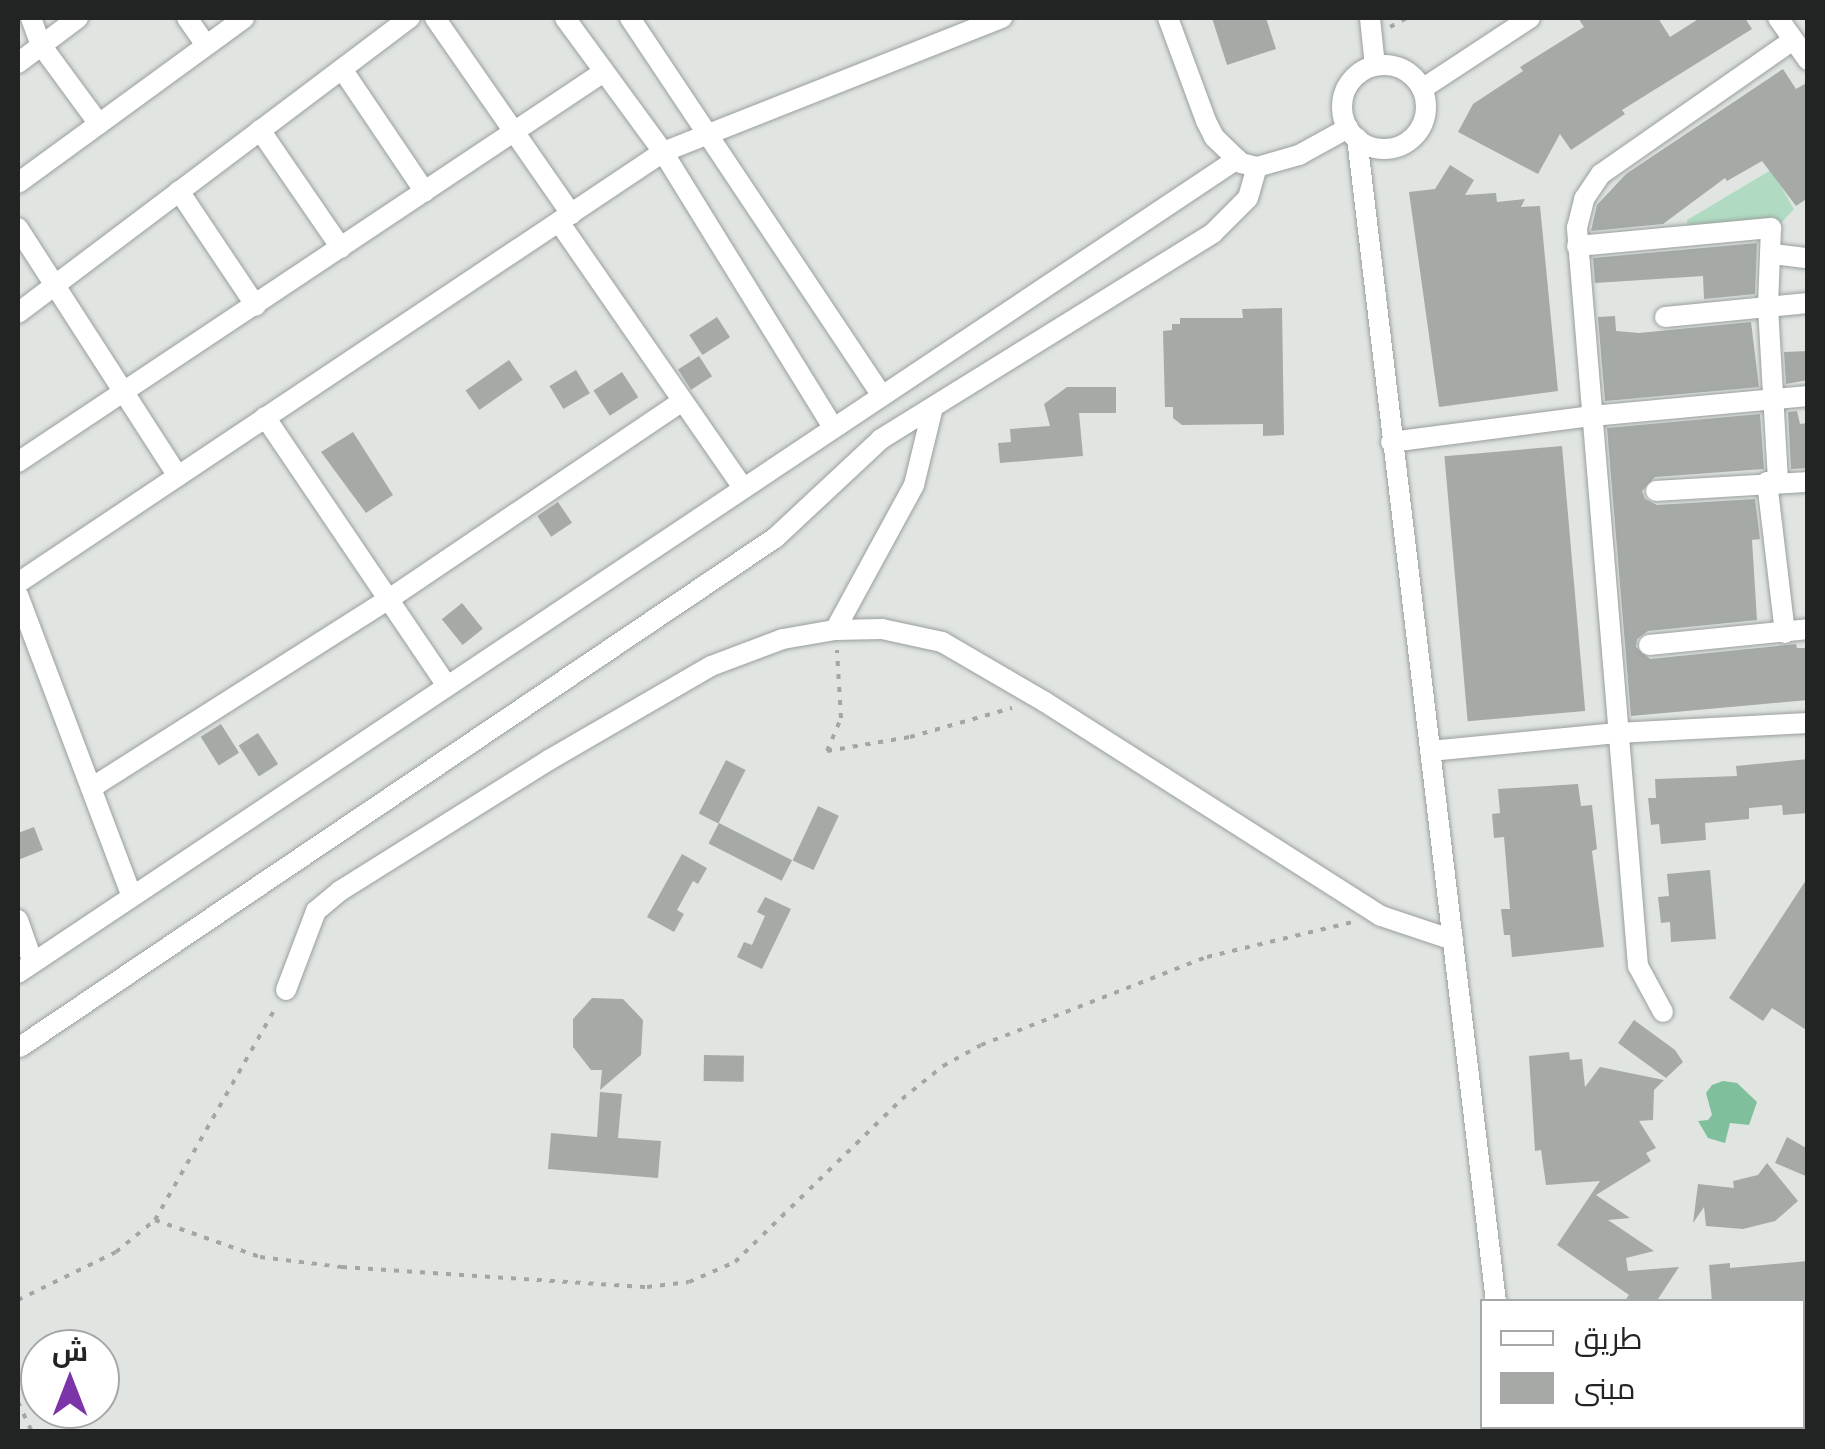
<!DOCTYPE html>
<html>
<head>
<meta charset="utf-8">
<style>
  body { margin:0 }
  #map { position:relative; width:1825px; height:1449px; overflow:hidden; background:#e0e5e2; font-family:"Space Grotesk",Cairo,sans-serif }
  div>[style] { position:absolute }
  .green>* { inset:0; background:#b0dbc2 }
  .water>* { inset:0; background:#7fbf9b }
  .building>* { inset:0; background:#a5aaa7; transform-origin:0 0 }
  .path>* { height:4px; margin-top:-2px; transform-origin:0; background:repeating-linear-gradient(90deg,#a2a6a4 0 5px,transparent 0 13px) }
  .roads { filter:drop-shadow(0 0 2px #9a9f9c) drop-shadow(0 0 2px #9a9f9c) }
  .street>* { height:20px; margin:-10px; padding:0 10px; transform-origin:10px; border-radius:10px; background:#fff }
  .street>.ring { margin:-10px; padding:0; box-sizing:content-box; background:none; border:20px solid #fff; border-radius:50% }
  span { translate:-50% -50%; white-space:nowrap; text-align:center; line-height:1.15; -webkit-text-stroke:8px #fff; paint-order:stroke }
  .frame { position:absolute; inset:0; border:20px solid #222423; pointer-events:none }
  .legend { position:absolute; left:1480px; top:1299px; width:325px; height:130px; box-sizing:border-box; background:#fff; border:2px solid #a7a7a7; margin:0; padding:12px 18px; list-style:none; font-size:30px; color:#222423 }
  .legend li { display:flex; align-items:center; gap:20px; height:50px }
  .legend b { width:50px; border:2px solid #a7a7a7 }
  .north { position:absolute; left:20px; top:1329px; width:100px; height:100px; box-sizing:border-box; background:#fff; border:2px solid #a7a7a7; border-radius:50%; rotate:0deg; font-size:28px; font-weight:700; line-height:40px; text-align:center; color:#222423 }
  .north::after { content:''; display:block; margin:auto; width:35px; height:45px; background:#7b35a8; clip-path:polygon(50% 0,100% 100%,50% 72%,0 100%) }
</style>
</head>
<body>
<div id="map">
  <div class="green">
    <i style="clip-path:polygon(1771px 170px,1794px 209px,1781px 223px,1690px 237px,1687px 220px)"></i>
  </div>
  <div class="water">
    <i style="clip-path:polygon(1723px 1081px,1737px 1083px,1757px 1102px,1749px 1125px,1730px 1123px,1725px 1143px,1708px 1138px,1698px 1121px,1708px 1120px,1712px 1115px,1706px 1093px,1712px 1085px)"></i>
  </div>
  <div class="building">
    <i style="clip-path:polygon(1212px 18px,1266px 18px,1276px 49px,1227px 65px)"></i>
    <i style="clip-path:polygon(1578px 18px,1658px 18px,1670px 37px,1700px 18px,1745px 18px,1752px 29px,1622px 110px,1625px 114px,1571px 150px,1560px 134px,1538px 174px,1458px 132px,1473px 104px,1523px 71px,1520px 67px,1584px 27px)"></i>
    <i style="clip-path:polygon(1783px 69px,1796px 89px,1808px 82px,1808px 198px,1796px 206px,1762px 161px,1727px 181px,1725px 178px,1663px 224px,1591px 231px,1597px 205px,1626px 174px)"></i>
    <i style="clip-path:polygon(1450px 165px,1474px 180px,1465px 195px,1496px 193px,1497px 202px,1525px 199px,1521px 207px,1540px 206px,1558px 391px,1439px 407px,1409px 192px,1435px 189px)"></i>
    <i style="clip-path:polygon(1757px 243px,1755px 294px,1704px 299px,1703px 276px,1595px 283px,1593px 258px)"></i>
    <i style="clip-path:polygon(1282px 308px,1284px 435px,1263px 436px,1263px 424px,1182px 425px,1173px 418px,1173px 407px,1165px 407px,1163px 331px,1172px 330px,1172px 324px,1180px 324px,1180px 318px,1243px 318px,1242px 309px)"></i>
    <i style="clip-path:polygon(1615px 316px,1616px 331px,1639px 333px,1751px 322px,1759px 387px,1605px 401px,1598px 317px)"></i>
    <i style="left:717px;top:317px;width:24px;height:33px;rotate:57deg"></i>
    <i style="clip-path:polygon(1808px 351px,1808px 380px,1786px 384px,1784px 352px)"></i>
    <i style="left:699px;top:356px;width:24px;height:25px;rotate:57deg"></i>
    <i style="left:509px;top:360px;width:24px;height:53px;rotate:55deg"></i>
    <i style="left:576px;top:370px;width:27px;height:31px;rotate:59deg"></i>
    <i style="left:622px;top:372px;width:30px;height:34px;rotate:57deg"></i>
    <i style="clip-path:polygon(1067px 387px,1116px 387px,1116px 413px,1079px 413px,1083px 456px,1000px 463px,998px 443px,1011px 442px,1010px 429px,1050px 426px,1044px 404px)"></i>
    <i style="clip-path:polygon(1797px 411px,1800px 424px,1808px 423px,1808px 468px,1791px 469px,1788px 412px)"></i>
    <i style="clip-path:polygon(1760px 414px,1764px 469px,1655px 477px,1642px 491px,1645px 499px,1657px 505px,1755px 499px,1760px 539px,1752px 540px,1757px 620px,1648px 631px,1637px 639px,1636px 647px,1650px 659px,1796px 644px,1797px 648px,1808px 648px,1808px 700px,1631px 716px,1607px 428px)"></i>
    <i style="clip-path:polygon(353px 432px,393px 495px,366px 513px,321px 452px)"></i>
    <i style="left:1562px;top:446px;width:266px;height:118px;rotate:85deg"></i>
    <i style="left:558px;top:502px;width:25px;height:25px;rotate:56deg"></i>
    <i style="left:462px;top:603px;width:33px;height:26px;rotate:51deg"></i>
    <i style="left:221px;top:724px;width:34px;height:24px;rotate:58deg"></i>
    <i style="left:258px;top:733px;width:37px;height:23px;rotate:57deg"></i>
    <i style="clip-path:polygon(1808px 759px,1808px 813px,1783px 815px,1782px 805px,1749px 808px,1749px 819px,1705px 823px,1706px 840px,1661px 844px,1659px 824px,1651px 825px,1648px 798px,1656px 798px,1655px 779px,1737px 776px,1736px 766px)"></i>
    <i style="left:726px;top:760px;width:22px;height:60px;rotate:27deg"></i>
    <i style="clip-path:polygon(1578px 784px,1581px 806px,1592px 805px,1597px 849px,1592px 851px,1604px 947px,1512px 957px,1510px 935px,1504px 935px,1501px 909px,1510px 909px,1504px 837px,1494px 838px,1492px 814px,1500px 813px,1498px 789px)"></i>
    <i style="left:818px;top:806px;width:23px;height:60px;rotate:25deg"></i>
    <i style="left:719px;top:823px;width:82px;height:23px;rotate:27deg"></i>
    <i style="clip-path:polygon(34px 827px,43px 850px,18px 860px,18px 833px)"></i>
    <i style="clip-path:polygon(682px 854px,707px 868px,698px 884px,693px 881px,677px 910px,684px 914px,674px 932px,647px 917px)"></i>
    <i style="clip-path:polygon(1710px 870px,1716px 939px,1671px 942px,1670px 922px,1661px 923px,1658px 897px,1669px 896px,1667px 874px)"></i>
    <i style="clip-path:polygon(1808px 877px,1808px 1031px,1772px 1008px,1763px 1021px,1729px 998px)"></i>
    <i style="clip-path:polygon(765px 897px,791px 909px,762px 969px,737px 957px,744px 942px,752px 945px,765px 916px,757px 912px)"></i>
    <i style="clip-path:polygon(592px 998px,623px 999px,643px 1020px,641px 1055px,600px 1090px,602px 1070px,591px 1070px,573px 1047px,573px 1019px)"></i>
    <i style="clip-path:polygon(1634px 1020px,1675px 1050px,1683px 1062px,1666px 1078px,1618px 1043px)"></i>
    <i style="clip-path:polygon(1569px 1052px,1570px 1060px,1582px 1059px,1585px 1087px,1600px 1067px,1664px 1080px,1654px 1090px,1653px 1120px,1639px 1121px,1656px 1148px,1646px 1153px,1651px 1161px,1596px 1195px,1630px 1218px,1608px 1220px,1654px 1251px,1626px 1258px,1628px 1271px,1679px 1267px,1656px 1302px,1624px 1302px,1629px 1295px,1557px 1245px,1600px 1181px,1546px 1185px,1541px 1150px,1535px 1151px,1529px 1056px)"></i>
    <i style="left:704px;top:1055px;width:40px;height:26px;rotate:1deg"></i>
    <i style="clip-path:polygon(600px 1092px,622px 1094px,618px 1138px,661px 1141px,658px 1178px,548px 1169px,551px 1133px,597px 1137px)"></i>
    <i style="clip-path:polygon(1787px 1137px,1808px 1149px,1808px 1177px,1775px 1163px)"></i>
    <i style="clip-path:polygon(1767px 1163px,1798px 1201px,1775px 1221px,1743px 1229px,1706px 1226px,1704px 1207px,1693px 1223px,1698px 1184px,1734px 1188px,1733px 1181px,1758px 1175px)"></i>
    <i style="clip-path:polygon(1808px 1261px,1808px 1302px,1712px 1302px,1709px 1265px,1730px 1263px,1730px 1268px)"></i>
  </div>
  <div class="path">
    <i style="left:1390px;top:27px;width:19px;rotate:-28deg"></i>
    <i style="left:827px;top:751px;width:84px;rotate:-9.6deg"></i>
    <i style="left:910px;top:737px;width:106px;rotate:-15.9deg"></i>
    <i style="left:827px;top:751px;width:36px;rotate:-67deg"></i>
    <i style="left:841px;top:718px;width:68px;rotate:-93.4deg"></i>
    <i style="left:155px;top:1220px;width:111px;rotate:19.4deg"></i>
    <i style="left:260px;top:1257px;width:83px;rotate:7deg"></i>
    <i style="left:342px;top:1267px;width:306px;rotate:3.8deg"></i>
    <i style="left:647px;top:1287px;width:42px;rotate:-6.8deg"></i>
    <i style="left:689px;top:1282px;width:50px;rotate:-23.5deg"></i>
    <i style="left:735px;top:1262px;width:233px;rotate:-44.3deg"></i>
    <i style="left:902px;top:1099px;width:53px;rotate:-38.8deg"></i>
    <i style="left:943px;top:1066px;width:43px;rotate:-28.9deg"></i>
    <i style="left:981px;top:1045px;width:243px;rotate:-21.3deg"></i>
    <i style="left:1207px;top:957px;width:150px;rotate:-13.5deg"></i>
    <i style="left:18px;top:1300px;width:109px;rotate:-26.1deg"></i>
    <i style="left:116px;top:1252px;width:50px;rotate:-39.4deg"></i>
    <i style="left:155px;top:1220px;width:245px;rotate:-60.4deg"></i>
    <i style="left:18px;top:1402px;width:33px;rotate:65deg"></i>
    <i style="left:1530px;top:1426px;width:6px;rotate:81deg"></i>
    <i style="left:1563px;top:1426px;width:6px;rotate:90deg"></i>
  </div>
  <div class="roads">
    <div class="street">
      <i style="left:31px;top:18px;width:29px;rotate:70deg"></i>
      <i style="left:41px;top:45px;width:98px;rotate:53.7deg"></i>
      <i style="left:187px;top:18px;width:33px;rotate:55deg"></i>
      <i style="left:435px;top:18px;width:239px;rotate:55.2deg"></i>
      <i style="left:565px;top:18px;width:166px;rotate:53.8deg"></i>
      <i style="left:663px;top:152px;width:322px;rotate:58.3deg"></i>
      <i style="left:630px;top:18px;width:452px;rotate:56.3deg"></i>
      <i style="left:1168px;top:18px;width:110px;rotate:69.7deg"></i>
      <i style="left:1206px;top:121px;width:18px;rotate:63deg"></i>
      <i style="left:1214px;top:137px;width:37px;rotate:44deg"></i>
      <i style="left:1241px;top:163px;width:16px;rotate:14deg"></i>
      <i style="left:1257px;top:167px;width:44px;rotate:-15.9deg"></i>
      <i style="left:1299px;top:155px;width:56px;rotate:-28.9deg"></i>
      <i style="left:1370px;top:18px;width:48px;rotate:84.1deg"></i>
      <i style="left:1778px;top:18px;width:52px;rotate:54.5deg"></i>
      <i style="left:18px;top:63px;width:75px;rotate:-36.9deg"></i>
      <i class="ring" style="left:1342px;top:65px;width:64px;height:64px"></i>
      <i style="left:342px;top:69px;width:148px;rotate:56deg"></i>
      <i style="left:1422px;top:89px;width:129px;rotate:-33.3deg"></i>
      <i style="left:260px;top:130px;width:143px;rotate:55.5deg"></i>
      <i style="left:1357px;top:138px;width:1172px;rotate:83.19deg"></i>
      <i style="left:18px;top:183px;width:280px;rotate:-36.1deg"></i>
      <i style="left:179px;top:191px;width:138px;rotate:56.2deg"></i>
      <i style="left:559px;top:222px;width:321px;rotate:55.3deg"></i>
      <i style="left:18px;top:228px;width:295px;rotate:57.2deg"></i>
      <i style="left:1577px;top:246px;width:195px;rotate:-5.3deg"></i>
      <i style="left:1771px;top:228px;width:79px;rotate:92.2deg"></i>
      <i style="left:1768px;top:307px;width:174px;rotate:86.7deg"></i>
      <i style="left:1773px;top:254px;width:35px;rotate:7deg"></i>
      <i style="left:18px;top:313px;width:491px;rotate:-37deg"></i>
      <i style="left:1665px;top:317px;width:144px;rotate:-5.6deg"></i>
      <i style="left:265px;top:417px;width:323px;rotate:55.9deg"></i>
      <i style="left:1391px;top:442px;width:203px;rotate:-7.4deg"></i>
      <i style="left:1592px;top:416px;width:217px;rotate:-5.3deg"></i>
      <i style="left:18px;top:462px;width:702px;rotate:-33.67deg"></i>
      <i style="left:1767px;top:482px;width:152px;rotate:83.2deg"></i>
      <i style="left:1656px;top:491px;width:152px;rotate:-3.4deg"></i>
      <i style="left:18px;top:583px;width:776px;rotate:-33.75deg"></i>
      <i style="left:663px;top:152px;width:365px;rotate:-21.6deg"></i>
      <i style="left:18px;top:595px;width:320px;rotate:69.3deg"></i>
      <i style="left:835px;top:630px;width:165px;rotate:-61.4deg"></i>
      <i style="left:914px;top:485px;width:76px;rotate:-76.3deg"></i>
      <i style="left:1649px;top:645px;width:160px;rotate:-5.7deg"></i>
      <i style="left:1430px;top:751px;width:188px;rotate:-5.5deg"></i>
      <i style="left:1617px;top:733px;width:191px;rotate:-3deg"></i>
      <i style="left:91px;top:788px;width:353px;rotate:-32.4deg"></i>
      <i style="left:389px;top:599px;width:354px;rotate:-34deg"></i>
      <i style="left:18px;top:920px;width:42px;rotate:70.7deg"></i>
      <i style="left:18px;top:973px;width:1466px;rotate:-33.73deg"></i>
      <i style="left:286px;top:990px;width:85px;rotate:-69.2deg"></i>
      <i style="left:316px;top:911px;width:31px;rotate:-40deg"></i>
      <i style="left:340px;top:891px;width:247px;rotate:-32.1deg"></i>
      <i style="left:549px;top:760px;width:187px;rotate:-30.1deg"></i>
      <i style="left:711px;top:666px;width:77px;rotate:-20.6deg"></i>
      <i style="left:783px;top:639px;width:53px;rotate:-9.8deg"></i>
      <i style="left:835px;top:630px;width:47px;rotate:-1.2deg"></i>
      <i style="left:882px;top:629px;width:61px;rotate:12.2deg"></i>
      <i style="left:942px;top:642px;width:119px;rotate:30.2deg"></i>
      <i style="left:1045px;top:702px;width:398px;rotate:32.5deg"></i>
      <i style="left:1381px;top:916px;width:76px;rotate:18.4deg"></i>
      <i style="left:1663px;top:1012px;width:52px;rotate:-118.5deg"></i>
      <i style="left:1638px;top:966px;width:741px;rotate:-94.73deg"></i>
      <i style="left:1577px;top:228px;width:30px;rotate:-76deg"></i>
      <i style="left:1584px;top:199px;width:30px;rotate:-56deg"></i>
      <i style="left:1601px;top:174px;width:234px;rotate:-34.9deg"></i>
      <i style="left:20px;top:1047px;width:911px;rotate:-33.99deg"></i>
      <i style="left:775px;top:538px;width:145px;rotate:-43deg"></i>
      <i style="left:881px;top:439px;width:391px;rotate:-31.8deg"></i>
      <i style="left:1213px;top:233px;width:49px;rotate:-45deg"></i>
      <i style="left:1248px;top:198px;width:32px;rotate:-74deg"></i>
      <i style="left:1802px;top:1346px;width:6px"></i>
    </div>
  </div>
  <div class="frame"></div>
  <ul class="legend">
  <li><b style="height:12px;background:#fff"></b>طريق</li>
  <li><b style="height:28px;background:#a5aaa7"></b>مبنى</li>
  </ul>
  <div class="north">ش</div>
</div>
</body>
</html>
